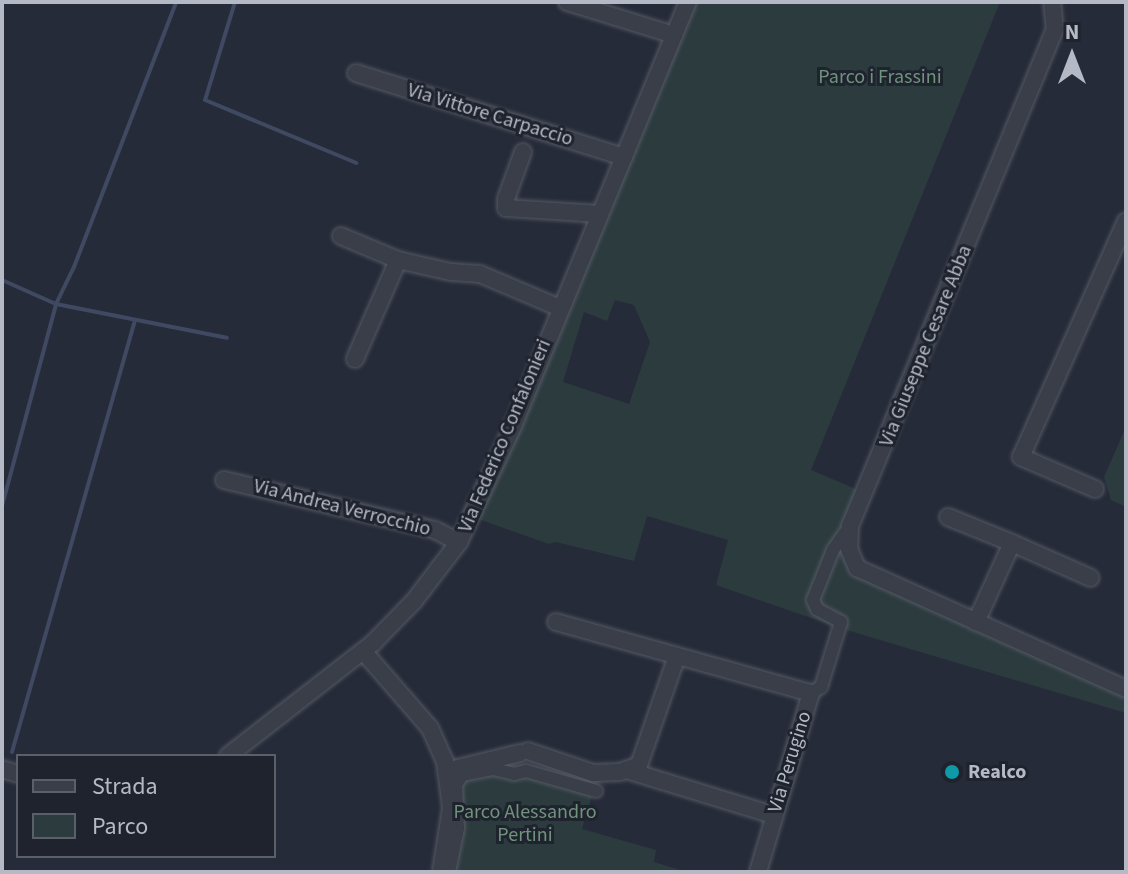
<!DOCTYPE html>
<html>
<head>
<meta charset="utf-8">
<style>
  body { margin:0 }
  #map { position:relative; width:1128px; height:874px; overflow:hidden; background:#262b39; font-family:"Source Sans 3",sans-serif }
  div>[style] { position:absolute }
  .green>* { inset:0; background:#2c3b3e }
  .stream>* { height:4px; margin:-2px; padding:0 2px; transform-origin:2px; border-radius:2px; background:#3f4962 }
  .roads { filter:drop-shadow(0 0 2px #545964) drop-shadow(0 0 2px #545964) }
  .pedestrian>* { height:12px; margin:-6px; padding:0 6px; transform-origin:6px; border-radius:6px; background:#393e49 }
  .minor>* { height:16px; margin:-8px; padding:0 8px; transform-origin:8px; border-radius:8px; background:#393e49 }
  .dots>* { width:22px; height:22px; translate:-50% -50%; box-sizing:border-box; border:4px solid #1e232e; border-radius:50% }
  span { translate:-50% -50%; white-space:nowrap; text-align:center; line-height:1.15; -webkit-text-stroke:6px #1e232e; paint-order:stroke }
  .park-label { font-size:20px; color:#6f937c }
  .street-label { font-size:20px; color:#b4b9c5 }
  .poi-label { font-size:20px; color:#b4b9c5; font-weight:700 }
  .left { translate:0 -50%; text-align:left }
  .frame { position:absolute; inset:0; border:4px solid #b4b9c5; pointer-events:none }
  .legend { position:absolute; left:16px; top:754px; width:260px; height:104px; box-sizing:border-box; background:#1e232e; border:2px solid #5a5f6a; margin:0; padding:10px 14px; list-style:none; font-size:24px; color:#b4b9c5 }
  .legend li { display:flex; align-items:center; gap:16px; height:40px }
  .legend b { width:40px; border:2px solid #5a5f6a }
  .north { position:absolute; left:1032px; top:16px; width:80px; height:80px; -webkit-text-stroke:6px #1e232e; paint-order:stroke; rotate:0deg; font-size:22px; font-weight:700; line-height:32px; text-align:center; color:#b4b9c5 }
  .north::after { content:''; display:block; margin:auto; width:28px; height:36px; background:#b4b9c5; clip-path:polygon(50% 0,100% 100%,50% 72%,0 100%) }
</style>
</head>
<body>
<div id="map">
  <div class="green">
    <i style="clip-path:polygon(evenodd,688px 2px,1000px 2px,811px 470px,865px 493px,850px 526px,857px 568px,1126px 689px,1126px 713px,843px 629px,716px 585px,728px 540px,647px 516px,634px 561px,556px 542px,549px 544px,473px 517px,688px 2px,615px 300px,634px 305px,650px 342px,629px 404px,563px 382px,584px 312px,607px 321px,615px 300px)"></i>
    <i style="clip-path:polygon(1126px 427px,1126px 507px,1111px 500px,1104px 477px)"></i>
    <i style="clip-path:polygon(469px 774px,527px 774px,593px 792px,582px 829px,656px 850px,654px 862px,687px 872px,450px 872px,457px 786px)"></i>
  </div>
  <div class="stream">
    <i style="left:235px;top:2px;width:102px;rotate:107deg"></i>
    <i style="left:205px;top:100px;width:164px;rotate:22.6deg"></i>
    <i style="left:2px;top:280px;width:59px;rotate:24deg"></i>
    <i style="left:56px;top:304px;width:41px;rotate:-64.1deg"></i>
    <i style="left:74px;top:267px;width:284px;rotate:-68.9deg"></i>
    <i style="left:2px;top:506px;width:209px;rotate:-75deg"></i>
    <i style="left:56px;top:304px;width:174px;rotate:11.2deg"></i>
    <i style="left:12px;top:752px;width:449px;rotate:-74.1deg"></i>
  </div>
  <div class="roads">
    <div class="pedestrian">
      <i style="left:811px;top:693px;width:12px;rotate:-31deg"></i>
      <i style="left:821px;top:687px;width:68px;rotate:-72.9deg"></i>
      <i style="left:841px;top:622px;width:27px;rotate:-152deg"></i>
      <i style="left:817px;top:609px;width:10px;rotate:-114deg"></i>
      <i style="left:813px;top:600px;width:54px;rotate:-68.2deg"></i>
      <i style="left:833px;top:550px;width:29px;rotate:-55deg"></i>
      <i style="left:449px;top:872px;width:45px;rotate:-78.4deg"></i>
      <i style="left:458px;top:828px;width:43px;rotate:-92.7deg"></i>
      <i style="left:456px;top:785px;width:12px;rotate:-59deg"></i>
      <i style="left:462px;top:775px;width:32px;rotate:-11deg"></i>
      <i style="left:493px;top:769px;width:22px;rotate:13deg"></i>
      <i style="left:514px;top:774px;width:12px;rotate:-14deg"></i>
      <i style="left:526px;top:771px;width:73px;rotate:15.9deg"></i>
    </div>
    <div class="minor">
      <i style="left:567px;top:2px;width:112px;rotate:17.1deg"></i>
      <i style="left:1052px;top:2px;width:27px;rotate:84deg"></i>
      <i style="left:1055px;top:29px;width:538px;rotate:112.41deg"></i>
      <i style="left:850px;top:526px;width:23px;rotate:92deg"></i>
      <i style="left:849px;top:549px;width:21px;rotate:67deg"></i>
      <i style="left:857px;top:568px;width:295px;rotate:24.2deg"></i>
      <i style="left:356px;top:73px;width:281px;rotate:17.4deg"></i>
      <i style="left:523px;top:152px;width:50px;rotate:109.9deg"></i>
      <i style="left:506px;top:199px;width:9px;rotate:90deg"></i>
      <i style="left:506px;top:208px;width:94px;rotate:3.7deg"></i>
      <i style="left:341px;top:236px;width:62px;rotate:22.8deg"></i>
      <i style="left:398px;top:260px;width:54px;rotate:12.8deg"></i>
      <i style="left:451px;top:272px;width:29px;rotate:4deg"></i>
      <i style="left:480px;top:274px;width:87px;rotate:23deg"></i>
      <i style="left:355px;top:359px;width:108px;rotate:-66.5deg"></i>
      <i style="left:224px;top:480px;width:217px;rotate:13.3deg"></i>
      <i style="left:435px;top:530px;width:27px;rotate:27deg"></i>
      <i style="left:1095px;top:489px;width:81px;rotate:-156.6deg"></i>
      <i style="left:1021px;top:457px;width:258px;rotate:-66deg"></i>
      <i style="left:948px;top:517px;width:69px;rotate:22.1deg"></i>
      <i style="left:1012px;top:543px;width:87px;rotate:114.5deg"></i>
      <i style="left:1012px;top:543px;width:86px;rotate:23.9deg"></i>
      <i style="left:556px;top:622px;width:265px;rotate:15.6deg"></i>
      <i style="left:811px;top:693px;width:187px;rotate:106.5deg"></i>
      <i style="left:363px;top:651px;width:102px;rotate:49deg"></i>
      <i style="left:430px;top:728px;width:36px;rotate:66deg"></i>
      <i style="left:445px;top:761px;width:47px;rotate:82.7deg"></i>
      <i style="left:451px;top:808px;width:65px;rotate:98.9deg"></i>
      <i style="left:528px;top:751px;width:69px;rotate:18.7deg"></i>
      <i style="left:593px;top:773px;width:27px;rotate:-2deg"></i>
      <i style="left:620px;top:772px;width:20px;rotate:-20deg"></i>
      <i style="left:639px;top:765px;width:115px;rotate:-70.8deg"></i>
      <i style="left:228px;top:756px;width:184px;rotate:-37.9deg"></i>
      <i style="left:373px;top:643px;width:59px;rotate:-45.7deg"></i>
      <i style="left:414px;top:601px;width:74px;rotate:-52.7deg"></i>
      <i style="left:459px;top:542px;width:128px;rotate:-65deg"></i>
      <i style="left:513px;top:426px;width:459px;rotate:-67.6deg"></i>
      <i style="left:2px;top:769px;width:17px;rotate:17deg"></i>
      <i style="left:626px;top:770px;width:147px;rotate:17deg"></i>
      <i style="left:446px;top:771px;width:76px;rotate:-13.7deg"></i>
    </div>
  </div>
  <div class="dots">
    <i style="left:952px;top:772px;background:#0f9aa8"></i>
  </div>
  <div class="park-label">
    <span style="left:880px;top:77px">Parco i Frassini</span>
    <span style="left:525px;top:824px">Parco Alessandro<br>Pertini</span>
  </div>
  <div class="street-label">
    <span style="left:490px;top:115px;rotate:17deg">Via Vittore Carpaccio</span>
    <span style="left:926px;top:346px;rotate:-68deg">Via Giuseppe Cesare Abba</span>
    <span style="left:505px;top:436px;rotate:-67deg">Via Federico Confalonieri</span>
    <span style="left:342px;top:508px;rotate:14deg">Via Andrea Verrocchio</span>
    <span style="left:790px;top:762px;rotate:-73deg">Via Perugino</span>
  </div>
  <div class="poi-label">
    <span class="left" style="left:968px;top:772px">Realco</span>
  </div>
  <div class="frame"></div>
  <ul class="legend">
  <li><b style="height:10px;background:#393e49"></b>Strada</li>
  <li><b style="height:22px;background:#2c3b3e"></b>Parco</li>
  </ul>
  <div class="north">N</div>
</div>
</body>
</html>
